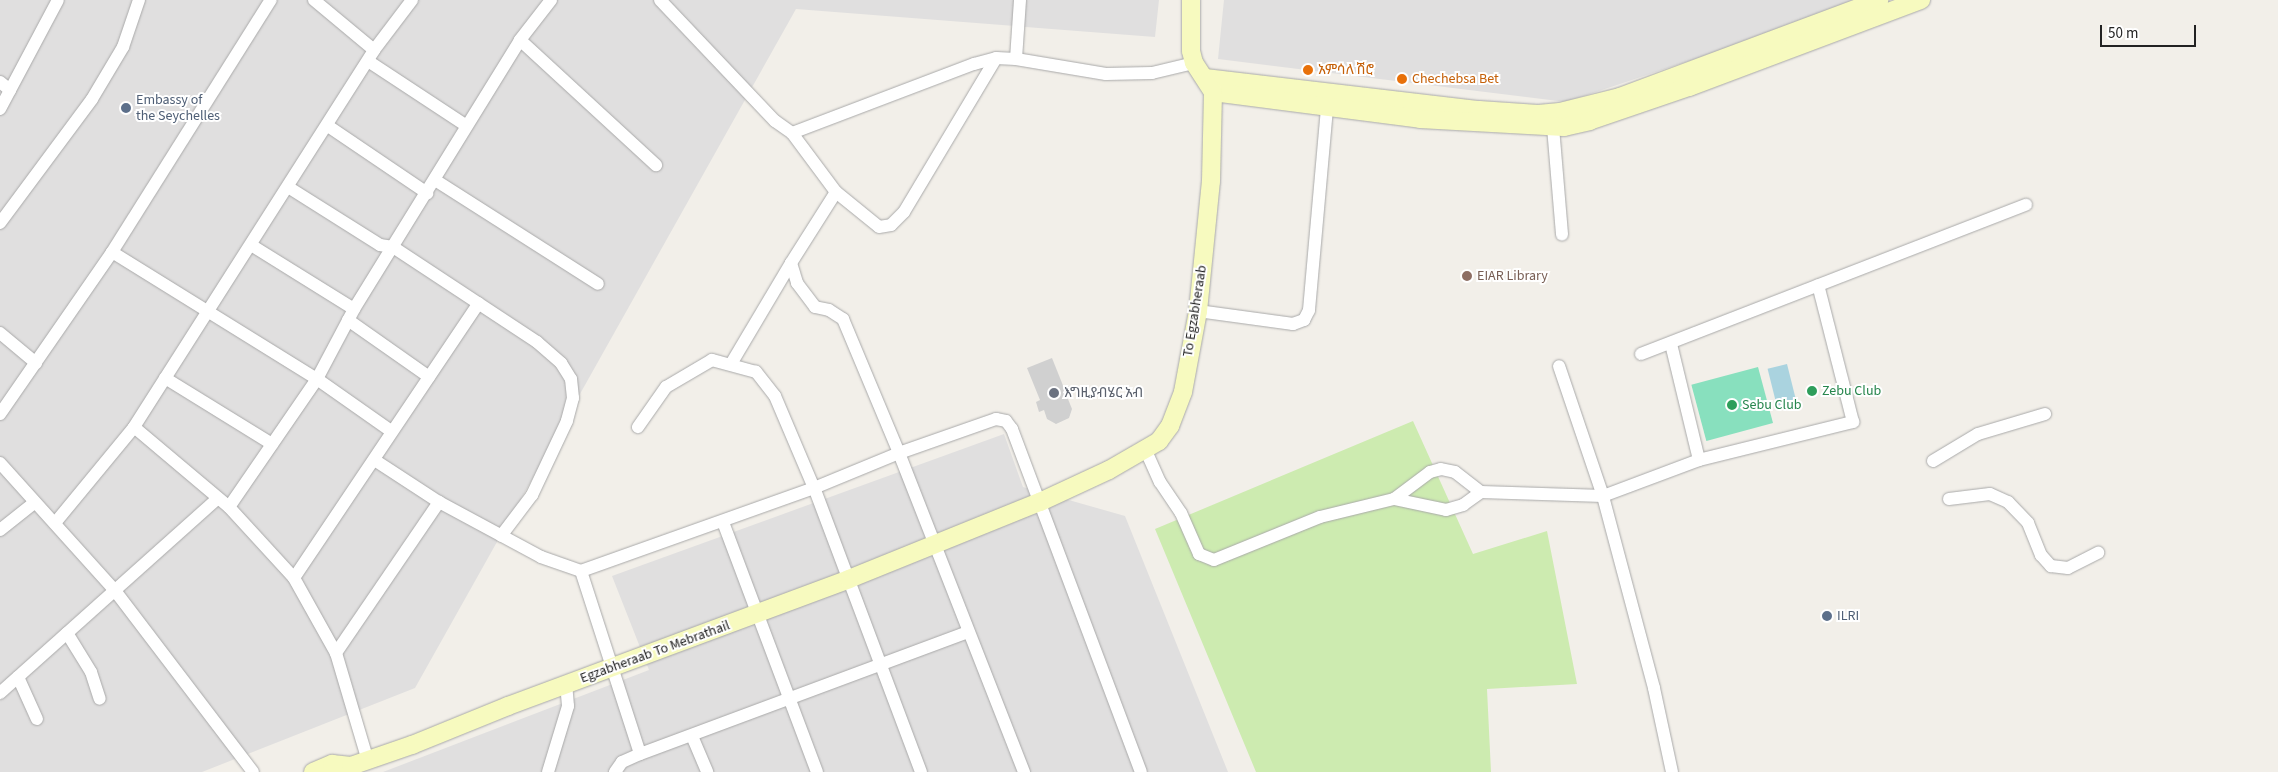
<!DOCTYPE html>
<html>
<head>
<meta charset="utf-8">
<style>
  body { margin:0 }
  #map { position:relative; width:2278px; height:772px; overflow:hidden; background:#f2efe9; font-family:"Source Sans 3","Noto Sans Ethiopic",sans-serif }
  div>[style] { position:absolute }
  .residential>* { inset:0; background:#e0dfdf }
  .religious>* { inset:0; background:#d0d0d0 }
  .grass>* { inset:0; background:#cdebb0 }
  .pitch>* { inset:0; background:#88e0be; transform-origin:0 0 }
  .water>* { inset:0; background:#aad3df; transform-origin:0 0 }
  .roads { filter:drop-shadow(0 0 1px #a9a9a9) drop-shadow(0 0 1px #a9a9a9) }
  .minor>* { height:12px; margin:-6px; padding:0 6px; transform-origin:6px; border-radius:6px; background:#fff }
  .secondary>* { height:18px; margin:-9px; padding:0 9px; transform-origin:9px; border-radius:9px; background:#f7fabf }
  .dots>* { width:14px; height:14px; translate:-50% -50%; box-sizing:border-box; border:2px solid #fff; border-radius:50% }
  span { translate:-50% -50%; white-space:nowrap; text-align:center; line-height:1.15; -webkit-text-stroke:4px #fff; paint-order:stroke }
  .food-label { font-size:14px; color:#c56008 }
  .left { translate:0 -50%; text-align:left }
  .service-label { font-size:14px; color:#4e5e75 }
  .education-label { font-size:14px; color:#785e54 }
  .street-label { font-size:14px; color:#222 }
  .leisure-label { font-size:14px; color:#27864d }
  .worship-label { font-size:14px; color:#5b616d }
  .scale { position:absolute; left:2100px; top:25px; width:96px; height:22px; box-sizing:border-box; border:2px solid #222; border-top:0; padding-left:6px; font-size:15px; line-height:18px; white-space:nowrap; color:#222; -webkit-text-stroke:4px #fff; paint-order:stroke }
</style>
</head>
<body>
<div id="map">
  <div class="residential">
    <i style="clip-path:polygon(0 0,1159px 0,1155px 37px,796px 9px,415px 688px,202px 772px,0 772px)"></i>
    <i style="clip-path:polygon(1224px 0,1871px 0,1566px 102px,1218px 59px)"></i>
    <i style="clip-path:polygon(1004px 434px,1023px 487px,1125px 516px,1228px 772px,383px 772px,649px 670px,612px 576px)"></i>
  </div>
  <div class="religious">
    <i style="clip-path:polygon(1052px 358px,1064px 388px,1069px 386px,1073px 397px,1068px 399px,1072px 409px,1069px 418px,1056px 424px,1047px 419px,1044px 410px,1039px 412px,1036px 402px,1040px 400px,1027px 368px)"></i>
  </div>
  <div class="grass">
    <i style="clip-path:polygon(1413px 421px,1473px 554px,1547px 531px,1577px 684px,1487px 689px,1491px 772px,1256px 772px,1155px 529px)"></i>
  </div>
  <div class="pitch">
    <i style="left:1758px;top:367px;width:58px;height:69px;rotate:75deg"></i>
  </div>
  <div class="water">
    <i style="left:1787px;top:364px;width:38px;height:20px;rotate:76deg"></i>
  </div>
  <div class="roads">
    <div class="minor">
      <i style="left:314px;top:0;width:78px;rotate:39.8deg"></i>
      <i style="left:551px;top:0;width:51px;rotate:127.8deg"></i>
      <i style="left:520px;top:40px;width:185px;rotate:42.6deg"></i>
      <i style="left:660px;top:0;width:167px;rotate:46.5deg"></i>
      <i style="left:775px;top:121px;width:21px;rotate:35deg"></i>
      <i style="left:792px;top:133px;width:195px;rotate:-20.8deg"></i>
      <i style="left:974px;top:64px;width:23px;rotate:-15deg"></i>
      <i style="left:996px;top:58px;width:20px;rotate:3deg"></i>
      <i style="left:1020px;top:0;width:59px;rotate:93.9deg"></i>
      <i style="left:1016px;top:59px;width:91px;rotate:9.5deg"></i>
      <i style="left:1106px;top:74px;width:46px;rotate:-1.2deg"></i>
      <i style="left:1152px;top:73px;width:43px;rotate:-13.4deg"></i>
      <i style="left:368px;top:61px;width:116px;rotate:33.4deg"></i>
      <i style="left:0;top:82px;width:13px;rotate:39deg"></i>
      <i style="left:0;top:109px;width:123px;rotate:-62deg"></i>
      <i style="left:328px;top:126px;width:120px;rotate:34.1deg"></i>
      <i style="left:1553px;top:127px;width:108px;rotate:85.2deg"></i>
      <i style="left:792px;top:133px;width:74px;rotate:53.3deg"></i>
      <i style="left:836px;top:192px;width:55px;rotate:39.1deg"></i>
      <i style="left:879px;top:227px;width:12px;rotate:-9deg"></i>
      <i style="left:891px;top:225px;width:18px;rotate:-45deg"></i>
      <i style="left:904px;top:212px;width:179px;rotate:-59.1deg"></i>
      <i style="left:435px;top:180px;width:193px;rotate:32.5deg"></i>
      <i style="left:288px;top:187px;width:109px;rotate:32.2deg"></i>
      <i style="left:380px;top:245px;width:13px;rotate:9deg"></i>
      <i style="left:393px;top:247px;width:173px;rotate:33.4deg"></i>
      <i style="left:537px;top:342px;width:32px;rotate:41deg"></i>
      <i style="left:561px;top:363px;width:19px;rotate:58deg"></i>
      <i style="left:571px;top:379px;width:19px;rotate:84deg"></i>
      <i style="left:573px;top:398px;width:24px;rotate:105deg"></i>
      <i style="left:567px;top:421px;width:82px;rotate:115.3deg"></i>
      <i style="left:532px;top:495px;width:51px;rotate:127.1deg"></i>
      <i style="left:836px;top:192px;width:84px;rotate:122.4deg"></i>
      <i style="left:791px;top:263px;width:21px;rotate:73deg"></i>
      <i style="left:797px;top:283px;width:30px;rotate:53deg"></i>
      <i style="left:815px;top:307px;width:14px;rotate:12deg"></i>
      <i style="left:829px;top:310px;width:17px;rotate:33deg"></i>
      <i style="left:843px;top:319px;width:145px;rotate:67.3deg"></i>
      <i style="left:899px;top:453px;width:103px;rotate:-19.3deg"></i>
      <i style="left:996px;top:419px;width:10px;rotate:11deg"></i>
      <i style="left:1006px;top:421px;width:10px;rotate:53deg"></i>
      <i style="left:1012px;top:429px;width:366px;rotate:69.4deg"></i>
      <i style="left:0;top:223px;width:154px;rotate:-53.4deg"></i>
      <i style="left:92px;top:99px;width:61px;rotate:-59.2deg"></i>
      <i style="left:123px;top:47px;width:50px;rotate:-71.2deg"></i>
      <i style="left:251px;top:245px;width:121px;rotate:31.9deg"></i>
      <i style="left:112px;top:252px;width:241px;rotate:31.8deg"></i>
      <i style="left:317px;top:379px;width:90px;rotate:35.1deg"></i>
      <i style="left:1198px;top:311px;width:96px;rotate:7.8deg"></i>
      <i style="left:1293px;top:324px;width:12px;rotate:-20deg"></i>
      <i style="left:1304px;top:320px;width:11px;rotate:-63deg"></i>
      <i style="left:1309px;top:310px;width:212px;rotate:-84.9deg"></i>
      <i style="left:348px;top:320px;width:99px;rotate:35.1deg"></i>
      <i style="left:0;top:333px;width:47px;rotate:39.8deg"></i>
      <i style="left:1671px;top:344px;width:119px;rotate:76.4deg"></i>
      <i style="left:1641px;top:354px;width:413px;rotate:-21.2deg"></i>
      <i style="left:731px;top:364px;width:117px;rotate:-59.3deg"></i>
      <i style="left:165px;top:378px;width:126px;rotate:31.7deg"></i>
      <i style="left:0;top:414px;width:197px;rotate:-55.3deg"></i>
      <i style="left:112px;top:252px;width:298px;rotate:-57.8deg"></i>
      <i style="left:134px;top:427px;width:124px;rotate:40.1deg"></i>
      <i style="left:229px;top:507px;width:96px;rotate:47.5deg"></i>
      <i style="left:294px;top:578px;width:86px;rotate:60.8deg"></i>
      <i style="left:336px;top:653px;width:113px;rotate:73.5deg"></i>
      <i style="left:1146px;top:451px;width:34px;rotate:66deg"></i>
      <i style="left:1160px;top:482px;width:37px;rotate:56deg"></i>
      <i style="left:1181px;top:513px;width:45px;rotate:66.3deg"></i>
      <i style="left:1199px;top:554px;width:16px;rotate:22deg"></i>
      <i style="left:1214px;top:560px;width:114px;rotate:-22.1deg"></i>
      <i style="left:1320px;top:517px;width:76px;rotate:-13.7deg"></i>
      <i style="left:1394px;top:499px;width:45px;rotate:-36.9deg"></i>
      <i style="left:1430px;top:472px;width:11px;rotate:-15deg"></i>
      <i style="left:1441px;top:469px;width:14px;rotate:12deg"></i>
      <i style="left:1455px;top:472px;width:33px;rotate:38deg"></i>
      <i style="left:1481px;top:492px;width:122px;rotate:1.9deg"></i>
      <i style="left:1603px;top:496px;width:137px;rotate:-108.7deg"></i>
      <i style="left:376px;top:461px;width:75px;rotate:33.1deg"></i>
      <i style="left:439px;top:502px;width:116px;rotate:28.3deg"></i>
      <i style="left:541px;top:557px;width:42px;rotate:19.3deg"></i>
      <i style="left:581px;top:571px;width:247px;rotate:-19.6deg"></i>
      <i style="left:814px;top:488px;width:100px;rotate:-113deg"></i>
      <i style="left:775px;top:396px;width:31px;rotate:-128deg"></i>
      <i style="left:756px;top:372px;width:46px;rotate:-164.7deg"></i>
      <i style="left:712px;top:360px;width:53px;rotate:149.6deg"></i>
      <i style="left:666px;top:387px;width:49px;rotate:125deg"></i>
      <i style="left:1933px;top:461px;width:52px;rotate:-31deg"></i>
      <i style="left:1978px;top:434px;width:70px;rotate:-16.6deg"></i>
      <i style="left:0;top:463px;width:173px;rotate:48deg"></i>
      <i style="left:116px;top:592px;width:226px;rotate:52.7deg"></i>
      <i style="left:1394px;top:499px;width:53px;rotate:11.9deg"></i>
      <i style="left:1446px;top:510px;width:18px;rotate:-16deg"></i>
      <i style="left:1463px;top:505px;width:22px;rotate:-36deg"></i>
      <i style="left:1949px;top:499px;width:41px;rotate:-7deg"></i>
      <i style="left:1990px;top:494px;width:20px;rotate:24deg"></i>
      <i style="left:2008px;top:502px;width:29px;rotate:46deg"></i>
      <i style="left:2028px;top:523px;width:35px;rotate:68deg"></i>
      <i style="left:2041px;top:555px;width:15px;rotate:48deg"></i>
      <i style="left:2051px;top:566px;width:17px;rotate:7deg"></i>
      <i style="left:2068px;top:568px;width:34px;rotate:-27deg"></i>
      <i style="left:229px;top:507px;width:155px;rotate:-55.5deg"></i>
      <i style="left:317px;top:379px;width:79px;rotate:-62.1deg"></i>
      <i style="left:354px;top:309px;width:316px;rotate:-58.3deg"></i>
      <i style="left:723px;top:522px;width:267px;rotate:69.4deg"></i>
      <i style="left:55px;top:523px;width:124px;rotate:-50.5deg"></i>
      <i style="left:134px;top:427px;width:447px;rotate:-57.5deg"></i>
      <i style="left:374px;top:50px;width:63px;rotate:-52.8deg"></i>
      <i style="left:0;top:530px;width:43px;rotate:-38.5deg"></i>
      <i style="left:581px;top:571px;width:192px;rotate:72.1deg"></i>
      <i style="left:294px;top:578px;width:331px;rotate:-56.1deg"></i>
      <i style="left:67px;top:633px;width:46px;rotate:58.4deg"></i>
      <i style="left:91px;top:672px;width:28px;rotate:72deg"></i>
      <i style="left:336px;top:653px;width:183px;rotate:-55.7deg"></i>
      <i style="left:18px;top:677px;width:46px;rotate:65.7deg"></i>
      <i style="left:0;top:693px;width:292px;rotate:-41.8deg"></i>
      <i style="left:692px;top:736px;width:39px;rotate:67deg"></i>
      <i style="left:548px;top:772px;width:69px;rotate:-73.1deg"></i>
      <i style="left:568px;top:706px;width:21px;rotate:-95deg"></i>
      <i style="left:615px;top:772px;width:12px;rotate:-55deg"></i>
      <i style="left:622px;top:762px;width:20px;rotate:-24deg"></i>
      <i style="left:640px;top:754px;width:350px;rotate:-20.4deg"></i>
      <i style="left:921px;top:772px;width:303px;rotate:-110.6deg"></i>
      <i style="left:814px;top:488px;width:92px;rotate:-22.4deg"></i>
      <i style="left:899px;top:453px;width:343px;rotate:68.6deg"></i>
      <i style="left:1672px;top:772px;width:86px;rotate:-102.1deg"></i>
      <i style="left:1654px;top:688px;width:199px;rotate:-104.9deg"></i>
      <i style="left:1603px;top:496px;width:103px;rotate:-20.6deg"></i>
      <i style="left:1699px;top:460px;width:159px;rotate:-13.9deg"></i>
      <i style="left:1853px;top:422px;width:141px;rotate:-104.3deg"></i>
    </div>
    <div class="secondary">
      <i style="left:1205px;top:78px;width:276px;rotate:6.7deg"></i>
      <i style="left:1479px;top:110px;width:59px;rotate:3.9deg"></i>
      <i style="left:1538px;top:114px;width:22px;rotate:-5deg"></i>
      <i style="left:1560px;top:112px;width:62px;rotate:-14deg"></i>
      <i style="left:1620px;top:97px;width:277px;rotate:-20.5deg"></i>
      <i style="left:1213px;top:92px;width:209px;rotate:7.4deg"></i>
      <i style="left:1420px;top:119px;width:144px;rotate:3.2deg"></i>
      <i style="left:1564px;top:127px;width:26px;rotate:-13deg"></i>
      <i style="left:1589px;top:121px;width:106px;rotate:-18.8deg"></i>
      <i style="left:1689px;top:87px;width:248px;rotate:-20.6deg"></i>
      <i style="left:313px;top:772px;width:21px;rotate:-23deg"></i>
      <i style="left:332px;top:764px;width:19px;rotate:6deg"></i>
      <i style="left:351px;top:766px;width:65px;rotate:-19deg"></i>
      <i style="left:412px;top:745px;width:104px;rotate:-22.1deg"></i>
      <i style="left:508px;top:706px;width:364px;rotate:-20.4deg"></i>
      <i style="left:849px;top:579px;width:206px;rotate:-22deg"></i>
      <i style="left:1040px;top:502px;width:76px;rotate:-24.9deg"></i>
      <i style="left:1109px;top:470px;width:58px;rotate:-30.1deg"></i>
      <i style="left:1159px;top:441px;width:19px;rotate:-54deg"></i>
      <i style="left:1170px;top:426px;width:36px;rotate:-69deg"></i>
      <i style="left:1183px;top:392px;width:82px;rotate:-79.5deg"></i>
      <i style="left:1198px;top:311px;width:131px;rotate:-84.3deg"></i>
      <i style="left:1211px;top:181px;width:89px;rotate:-88.7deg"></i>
      <i style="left:1213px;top:92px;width:35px;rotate:-123deg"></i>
      <i style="left:1194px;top:63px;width:12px;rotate:-104deg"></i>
      <i style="left:1191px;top:51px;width:51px;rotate:-90deg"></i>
    </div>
  </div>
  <div class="dots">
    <i style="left:1308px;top:70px;background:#e8710a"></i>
    <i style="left:1402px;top:79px;background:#e8710a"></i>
    <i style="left:126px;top:108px;background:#5c6f8a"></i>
    <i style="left:1467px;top:276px;background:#8d6e63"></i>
    <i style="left:1812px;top:391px;background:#2e9e5b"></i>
    <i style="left:1054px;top:393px;background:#6b7280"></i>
    <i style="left:1732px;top:405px;background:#2e9e5b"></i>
    <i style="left:1827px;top:616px;background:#5c6f8a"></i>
  </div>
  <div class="food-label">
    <span class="left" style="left:1318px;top:70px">አምሳለ ሽሮ</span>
    <span class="left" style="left:1412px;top:79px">Chechebsa Bet</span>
  </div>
  <div class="service-label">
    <span class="left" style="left:136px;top:108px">Embassy of<br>the Seychelles</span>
    <span class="left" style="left:1837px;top:616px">ILRI</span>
  </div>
  <div class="education-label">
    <span class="left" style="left:1477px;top:276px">EIAR Library</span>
  </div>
  <div class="street-label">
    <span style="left:1195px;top:311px;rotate:-81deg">To Egzabheraab</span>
    <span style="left:655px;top:652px;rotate:-20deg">Egzabheraab To Mebrathail</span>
  </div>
  <div class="leisure-label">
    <span class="left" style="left:1822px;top:391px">Zebu Club</span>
    <span class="left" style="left:1742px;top:405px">Sebu Club</span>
  </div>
  <div class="worship-label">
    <span class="left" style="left:1064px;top:393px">እግዚያብሄር አብ</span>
  </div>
  <div class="scale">50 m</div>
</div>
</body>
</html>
